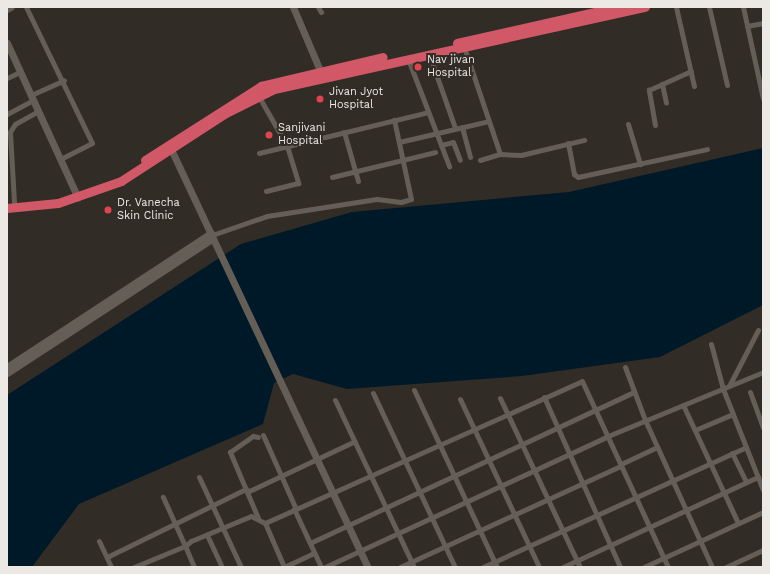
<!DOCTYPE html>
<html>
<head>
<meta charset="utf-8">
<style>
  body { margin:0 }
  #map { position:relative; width:770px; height:574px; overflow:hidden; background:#322c26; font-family:"Work Sans",sans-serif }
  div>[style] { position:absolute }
  .water>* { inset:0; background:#001928 }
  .street>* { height:5px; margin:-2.5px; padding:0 2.5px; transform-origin:2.5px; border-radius:2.5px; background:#655e57 }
  .secondary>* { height:7px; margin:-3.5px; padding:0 3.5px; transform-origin:3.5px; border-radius:3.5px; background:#655e57 }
  .highway>* { height:9px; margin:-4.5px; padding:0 4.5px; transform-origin:4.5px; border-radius:4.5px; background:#d15866 }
  .dots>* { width:11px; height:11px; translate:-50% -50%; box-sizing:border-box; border:2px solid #322c26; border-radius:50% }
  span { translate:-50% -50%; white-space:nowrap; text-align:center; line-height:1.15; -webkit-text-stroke:4px #322c26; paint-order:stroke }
  .poi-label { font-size:11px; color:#ece8e3 }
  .left { translate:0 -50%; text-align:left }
  .frame { position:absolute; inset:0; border:8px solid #ece8e3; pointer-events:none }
</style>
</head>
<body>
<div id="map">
  <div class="water">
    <i style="clip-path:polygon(763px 148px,763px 305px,660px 357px,522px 376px,347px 389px,293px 374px,274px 383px,263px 424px,79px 504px,32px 567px,7px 567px,7px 395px,241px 244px,352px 212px,569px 192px)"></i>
  </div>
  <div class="street">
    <i style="left:26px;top:7px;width:151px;rotate:64.1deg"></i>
    <i style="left:92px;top:143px;width:36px;rotate:153deg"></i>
    <i style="left:318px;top:7px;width:6px;rotate:59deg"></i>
    <i style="left:676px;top:7px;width:81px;rotate:77.2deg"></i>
    <i style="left:709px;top:7px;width:80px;rotate:77deg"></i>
    <i style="left:743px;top:7px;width:94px;rotate:77.7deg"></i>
    <i style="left:747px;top:26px;width:16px;rotate:-11deg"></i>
    <i style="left:464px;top:47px;width:113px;rotate:71.4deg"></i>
    <i style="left:500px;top:154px;width:21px;rotate:3deg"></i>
    <i style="left:521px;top:155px;width:65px;rotate:-13.4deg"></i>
    <i style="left:429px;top:54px;width:78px;rotate:70.6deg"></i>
    <i style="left:408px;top:59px;width:115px;rotate:69deg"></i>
    <i style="left:7px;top:78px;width:14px;rotate:-25deg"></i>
    <i style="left:662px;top:84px;width:19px;rotate:78deg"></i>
    <i style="left:31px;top:95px;width:36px;rotate:-24deg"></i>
    <i style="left:258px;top:95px;width:59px;rotate:60.4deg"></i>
    <i style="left:287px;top:146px;width:39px;rotate:73deg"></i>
    <i style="left:298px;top:183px;width:33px;rotate:166deg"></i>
    <i style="left:7px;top:114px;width:30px;rotate:-28deg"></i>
    <i style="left:628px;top:124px;width:42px;rotate:73.3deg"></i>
    <i style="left:655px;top:125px;width:36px;rotate:-100deg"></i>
    <i style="left:649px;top:90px;width:46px;rotate:-24.3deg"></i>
    <i style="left:462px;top:127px;width:31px;rotate:75deg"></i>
    <i style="left:344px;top:132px;width:51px;rotate:74.1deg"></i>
    <i style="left:399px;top:142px;width:92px;rotate:-13.1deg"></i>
    <i style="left:568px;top:143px;width:32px;rotate:79deg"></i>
    <i style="left:574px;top:174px;width:5px;rotate:37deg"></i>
    <i style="left:578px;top:177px;width:132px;rotate:-12.2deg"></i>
    <i style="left:441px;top:145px;width:12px;rotate:-14deg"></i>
    <i style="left:453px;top:142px;width:19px;rotate:69deg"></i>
    <i style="left:259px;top:153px;width:174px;rotate:-13.6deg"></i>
    <i style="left:480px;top:160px;width:21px;rotate:-17deg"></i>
    <i style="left:332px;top:177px;width:106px;rotate:-13.6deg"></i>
    <i style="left:14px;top:202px;width:70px;rotate:-93.3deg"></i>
    <i style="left:10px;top:132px;width:9px;rotate:-58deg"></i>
    <i style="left:15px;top:124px;width:26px;rotate:-29deg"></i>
    <i style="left:212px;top:235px;width:58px;rotate:-19.1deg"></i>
    <i style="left:267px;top:216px;width:111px;rotate:-8.8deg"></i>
    <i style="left:377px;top:199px;width:24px;rotate:7deg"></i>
    <i style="left:401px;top:202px;width:10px;rotate:-17deg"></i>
    <i style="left:411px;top:199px;width:81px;rotate:-102.1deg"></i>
    <i style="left:711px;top:344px;width:47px;rotate:75.1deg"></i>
    <i style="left:723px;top:389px;width:109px;rotate:68.4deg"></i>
    <i style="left:625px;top:367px;width:57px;rotate:69.3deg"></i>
    <i style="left:645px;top:420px;width:162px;rotate:65.5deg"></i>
    <i style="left:729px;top:386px;width:63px;rotate:-62.6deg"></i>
    <i style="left:414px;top:390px;width:195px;rotate:64.9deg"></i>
    <i style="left:750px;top:392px;width:38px;rotate:70deg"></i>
    <i style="left:373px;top:393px;width:192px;rotate:64.8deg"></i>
    <i style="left:544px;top:397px;width:186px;rotate:65.9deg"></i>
    <i style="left:500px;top:398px;width:187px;rotate:64.7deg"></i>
    <i style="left:460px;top:399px;width:186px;rotate:64.8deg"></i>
    <i style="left:335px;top:400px;width:185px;rotate:64.7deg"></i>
    <i style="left:683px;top:405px;width:130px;rotate:65deg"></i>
    <i style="left:695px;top:430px;width:41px;rotate:-22.8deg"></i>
    <i style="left:263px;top:435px;width:81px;rotate:66deg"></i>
    <i style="left:732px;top:453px;width:32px;rotate:64deg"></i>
    <i style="left:621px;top:464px;width:40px;rotate:-25deg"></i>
    <i style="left:199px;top:477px;width:99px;rotate:65deg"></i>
    <i style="left:247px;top:492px;width:119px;rotate:-25.3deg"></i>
    <i style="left:294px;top:509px;width:64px;rotate:65deg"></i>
    <i style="left:258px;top:518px;width:72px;rotate:-113deg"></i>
    <i style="left:230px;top:452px;width:28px;rotate:-35deg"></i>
    <i style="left:253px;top:436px;width:5px;rotate:11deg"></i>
    <i style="left:265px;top:523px;width:48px;rotate:66.6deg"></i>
    <i style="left:207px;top:535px;width:35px;rotate:65deg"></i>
    <i style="left:99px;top:541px;width:29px;rotate:65deg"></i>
    <i style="left:310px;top:543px;width:357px;rotate:-25deg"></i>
    <i style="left:107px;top:557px;width:155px;rotate:-26.1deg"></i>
    <i style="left:134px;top:567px;width:55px;rotate:-22.4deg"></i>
    <i style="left:185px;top:546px;width:54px;rotate:-114.2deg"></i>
    <i style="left:194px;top:567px;width:23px;rotate:-113deg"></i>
    <i style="left:185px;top:546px;width:8px;rotate:-40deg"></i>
    <i style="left:191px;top:541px;width:65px;rotate:-22.6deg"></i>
    <i style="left:251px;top:516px;width:16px;rotate:27deg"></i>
    <i style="left:265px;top:523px;width:347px;rotate:-24.1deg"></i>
    <i style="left:582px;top:381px;width:205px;rotate:65.2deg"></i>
    <i style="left:284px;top:567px;width:33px;rotate:-25deg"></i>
    <i style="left:325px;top:567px;width:312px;rotate:-24.8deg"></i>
    <i style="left:608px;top:436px;width:168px;rotate:-22.4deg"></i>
    <i style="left:400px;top:567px;width:243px;rotate:-24.6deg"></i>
    <i style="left:483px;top:567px;width:289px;rotate:-24.5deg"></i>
    <i style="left:563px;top:567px;width:215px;rotate:-24.8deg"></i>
    <i style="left:644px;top:567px;width:131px;rotate:-24.8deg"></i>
    <i style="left:726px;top:567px;width:41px;rotate:-24.7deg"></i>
  </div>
  <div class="secondary">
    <i style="left:293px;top:7px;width:74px;rotate:66.9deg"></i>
    <i style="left:7px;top:9px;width:4px;rotate:-27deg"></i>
    <i style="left:7px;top:43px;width:170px;rotate:65.4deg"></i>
    <i style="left:169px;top:145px;width:467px;rotate:64.8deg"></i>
    <i style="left:7px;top:367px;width:244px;rotate:-33.3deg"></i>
    <i style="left:7px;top:373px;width:246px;rotate:-33.2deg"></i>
  </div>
  <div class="highway">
    <i style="left:457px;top:43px;width:164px;rotate:-12.7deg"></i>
    <i style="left:145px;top:160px;width:138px;rotate:-32.5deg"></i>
    <i style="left:261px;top:86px;width:125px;rotate:-13.4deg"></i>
    <i style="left:7px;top:208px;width:51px;rotate:-5.6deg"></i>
    <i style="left:58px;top:203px;width:67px;rotate:-19.2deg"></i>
    <i style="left:121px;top:181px;width:123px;rotate:-33deg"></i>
    <i style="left:224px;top:114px;width:56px;rotate:-26.6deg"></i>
    <i style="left:274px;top:89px;width:380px;rotate:-12.5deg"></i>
  </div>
  <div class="dots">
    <i style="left:418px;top:67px;background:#e0444e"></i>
    <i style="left:320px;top:99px;background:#e0444e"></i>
    <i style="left:269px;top:135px;background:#e0444e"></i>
    <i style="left:108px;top:210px;background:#e0444e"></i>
  </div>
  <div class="poi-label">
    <span class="left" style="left:427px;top:67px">Nav jivan<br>Hospital</span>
    <span class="left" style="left:329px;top:99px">Jivan Jyot<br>Hospital</span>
    <span class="left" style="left:278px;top:135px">Sanjivani<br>Hospital</span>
    <span class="left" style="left:117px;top:210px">Dr. Vanecha<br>Skin Clinic</span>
  </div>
  <div class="frame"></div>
</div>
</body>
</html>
